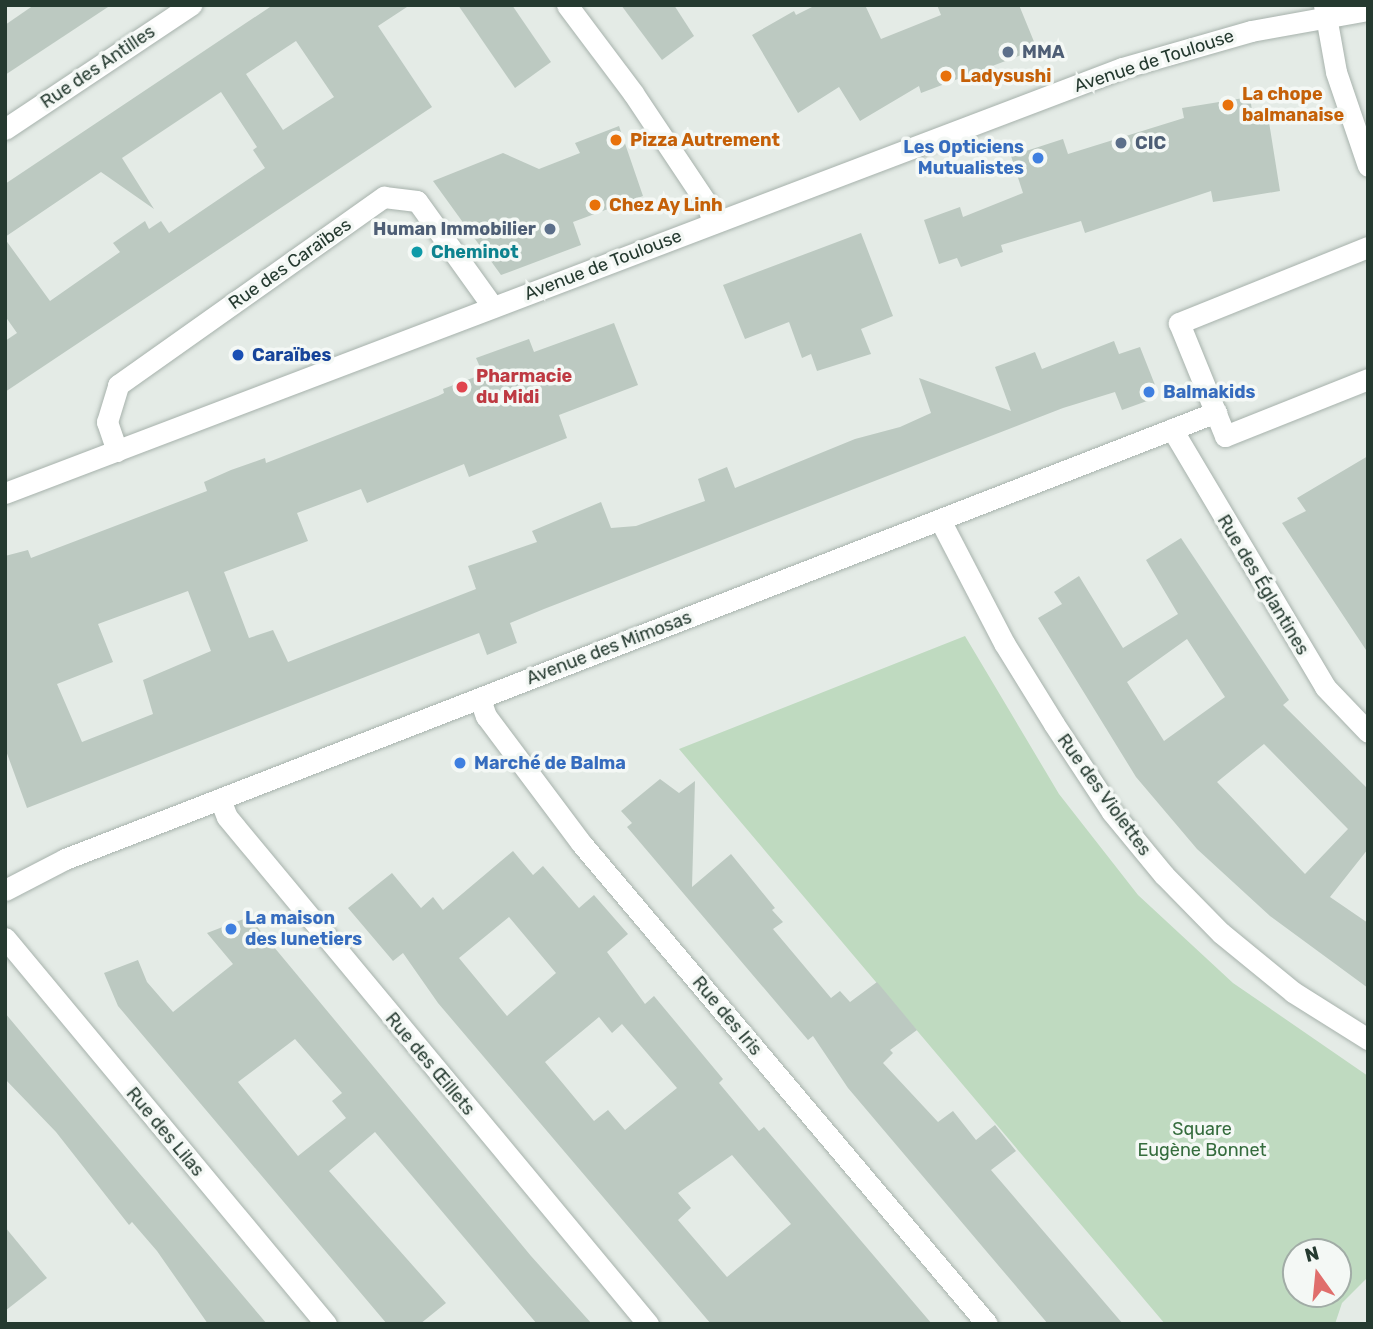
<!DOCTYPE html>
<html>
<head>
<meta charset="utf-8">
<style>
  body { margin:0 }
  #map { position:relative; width:1373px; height:1329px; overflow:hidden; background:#e4ebe6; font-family:Rubik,sans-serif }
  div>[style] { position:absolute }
  .green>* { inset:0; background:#bfdac0 }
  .building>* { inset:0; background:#bcc9c1 }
  .roads { filter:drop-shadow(0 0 2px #a7b2ac) drop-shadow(0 0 2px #a7b2ac) }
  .minor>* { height:21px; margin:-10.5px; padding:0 10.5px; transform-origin:10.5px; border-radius:10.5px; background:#fff }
  .tertiary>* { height:21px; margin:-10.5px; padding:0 10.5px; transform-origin:10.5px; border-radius:10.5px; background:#fff }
  .secondary>* { height:21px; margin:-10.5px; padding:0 10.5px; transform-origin:10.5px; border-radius:10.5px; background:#fff }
  .dots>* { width:19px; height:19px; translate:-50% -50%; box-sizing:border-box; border:4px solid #f4f8f5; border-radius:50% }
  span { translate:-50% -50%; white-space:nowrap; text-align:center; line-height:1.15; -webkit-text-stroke:7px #f4f8f5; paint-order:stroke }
  .service-label { font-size:18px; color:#4e5e75; font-weight:700 }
  .left { translate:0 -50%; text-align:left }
  .right { translate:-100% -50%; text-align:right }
  .street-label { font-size:18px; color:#253a30 }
  .food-label { font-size:18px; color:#c56008; font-weight:700 }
  .shop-label { font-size:18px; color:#366cbe; font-weight:700 }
  .culture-label { font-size:18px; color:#0d838f; font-weight:700 }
  .transit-label { font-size:18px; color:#164399; font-weight:700 }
  .health-label { font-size:18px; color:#be3a42; font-weight:700 }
  .park-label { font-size:18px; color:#356c3d }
  .frame { position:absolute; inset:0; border:7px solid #253a30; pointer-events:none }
  .north { position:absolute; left:1282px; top:1238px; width:70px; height:70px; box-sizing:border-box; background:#f4f8f5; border:2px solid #a1aca6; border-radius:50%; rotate:345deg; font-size:19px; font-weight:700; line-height:28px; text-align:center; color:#253a30 }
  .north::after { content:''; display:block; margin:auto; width:24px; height:32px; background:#e06e6c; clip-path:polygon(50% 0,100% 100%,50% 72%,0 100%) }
</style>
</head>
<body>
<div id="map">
  <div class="green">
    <i style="clip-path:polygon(evenodd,965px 636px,1059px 794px,1138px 895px,1233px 983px,1368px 1076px,1368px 1277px,1342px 1303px,1335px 1324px,1165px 1324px,679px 749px,965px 636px,1296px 1252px,1338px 1252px,1338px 1294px,1296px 1294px,1296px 1252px)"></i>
  </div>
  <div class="building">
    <i style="clip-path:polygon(34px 5px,111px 5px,5px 75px,5px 25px)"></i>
    <i style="clip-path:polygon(evenodd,273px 5px,410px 5px,378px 26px,432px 107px,5px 392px,5px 341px,17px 333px,5px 316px,5px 239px,50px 301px,120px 252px,113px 243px,145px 221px,149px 229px,161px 221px,169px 233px,265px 168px,253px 150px,257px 147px,221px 92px,122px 158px,154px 209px,101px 172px,5px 237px,5px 184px,273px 5px,296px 41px,334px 97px,283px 130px,246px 74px,296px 41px)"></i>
    <i style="clip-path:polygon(458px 5px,512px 5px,551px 62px,515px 88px)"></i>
    <i style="clip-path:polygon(621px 5px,674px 5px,694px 36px,662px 60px)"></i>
    <i style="clip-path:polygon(816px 5px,865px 5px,881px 39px,941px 15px,937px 5px,1019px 5px,1037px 49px,921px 93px,919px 86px,860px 121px,839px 87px,798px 113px,752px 35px,794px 11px,796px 15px)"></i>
    <i style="clip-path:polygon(1250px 97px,1254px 124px,1269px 122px,1280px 191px,1213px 202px,1211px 191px,1085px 233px,1081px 221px,1001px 245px,1003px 252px,961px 267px,957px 258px,939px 264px,924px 220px,960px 207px,963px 217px,1023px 193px,1011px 156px,1063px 139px,1068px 154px,1184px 118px,1182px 108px)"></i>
    <i style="clip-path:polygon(619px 126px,643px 196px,573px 222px,581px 245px,501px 275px,433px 181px,503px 153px,539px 169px,580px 153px,575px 143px)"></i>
    <i style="clip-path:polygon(861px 233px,893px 316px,861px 329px,871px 354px,817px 371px,811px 354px,802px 358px,789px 322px,745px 339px,723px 285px)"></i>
    <i style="clip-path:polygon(evenodd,614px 323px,638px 385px,559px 415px,567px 438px,469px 477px,464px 464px,367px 503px,361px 489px,297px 513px,308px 541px,224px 572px,249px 638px,273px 630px,288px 662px,476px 589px,468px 566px,537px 542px,532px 531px,601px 502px,611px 528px,636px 526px,705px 501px,698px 479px,727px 467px,735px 488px,855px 439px,900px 427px,931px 413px,919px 378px,1011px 411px,995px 367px,1035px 352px,1042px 369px,1114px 341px,1119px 354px,1140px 347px,1155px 385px,1147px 401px,1122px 410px,1115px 392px,1063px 408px,544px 609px,510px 623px,517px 643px,487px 655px,479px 633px,27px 808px,5px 748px,5px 556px,28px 550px,31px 558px,207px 491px,204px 482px,231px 470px,265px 458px,266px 463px,438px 396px,444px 393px,443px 389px,483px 374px,476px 358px,529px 339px,534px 352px,614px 323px,188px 591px,211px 651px,143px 680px,153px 714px,82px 742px,57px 684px,113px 662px,98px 624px,188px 591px)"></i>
    <i style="clip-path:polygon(1368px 456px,1368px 653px,1282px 523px,1306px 511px,1297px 498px)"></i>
    <i style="clip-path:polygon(evenodd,1181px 538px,1289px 700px,1283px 705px,1368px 789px,1368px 849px,1330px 897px,1368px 923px,1368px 988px,1270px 916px,1197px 849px,1136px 777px,1038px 618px,1062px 604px,1054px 592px,1079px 576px,1123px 648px,1178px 614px,1146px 560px,1181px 538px,1187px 639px,1225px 697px,1164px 741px,1127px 682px,1187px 639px,1181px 538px,1264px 744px,1348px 829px,1305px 874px,1217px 782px,1264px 744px)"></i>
    <i style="clip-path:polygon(660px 779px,679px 793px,695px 781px,692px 887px,731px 854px,775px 908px,772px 910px,783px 922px,773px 929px,831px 998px,840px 991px,850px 1002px,877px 982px,917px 1030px,890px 1050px,893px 1053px,883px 1063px,938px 1122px,953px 1111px,976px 1140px,995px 1125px,1016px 1151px,991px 1170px,1123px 1324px,1048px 1324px,848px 1088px,813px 1036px,808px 1040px,627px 827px,632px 823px,621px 811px)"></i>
    <i style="clip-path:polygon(evenodd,513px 851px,533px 875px,543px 866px,579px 908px,594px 895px,628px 934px,607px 952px,645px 1004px,654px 996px,723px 1079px,719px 1083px,759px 1131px,764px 1127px,932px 1324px,711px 1324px,438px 1003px,403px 953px,393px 961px,348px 908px,392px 873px,421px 908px,433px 897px,443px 910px,513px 851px,509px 917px,556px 973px,507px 1016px,459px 958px,509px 917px,513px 851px,599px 1017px,612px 1033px,622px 1024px,677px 1088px,625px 1130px,608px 1110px,594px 1121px,545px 1062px,599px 1017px,513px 851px,732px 1155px,791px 1224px,727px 1277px,678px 1220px,691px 1208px,678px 1193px,732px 1155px)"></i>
    <i style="clip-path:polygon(evenodd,249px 917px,531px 1256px,592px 1324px,537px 1324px,375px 1132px,329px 1171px,446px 1303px,420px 1324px,387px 1324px,118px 1006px,104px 973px,138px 960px,147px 982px,173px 1012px,233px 964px,207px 933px,249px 917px,295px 1039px,342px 1093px,332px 1101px,346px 1118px,298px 1156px,238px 1082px,295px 1039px)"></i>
    <i style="clip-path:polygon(5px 1013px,134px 1167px,267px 1324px,208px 1324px,157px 1251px,132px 1222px,129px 1225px,56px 1132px,5px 1079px)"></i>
    <i style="clip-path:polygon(5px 1227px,47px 1278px,5px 1311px)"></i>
  </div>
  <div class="roads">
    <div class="minor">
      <i style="left:5px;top:129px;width:224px;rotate:-33.7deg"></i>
      <i style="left:1368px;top:247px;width:204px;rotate:158.1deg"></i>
      <i style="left:1179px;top:323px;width:122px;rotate:67.8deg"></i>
      <i style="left:1225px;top:436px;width:154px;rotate:-21.7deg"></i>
      <i style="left:1172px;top:429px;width:300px;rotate:59.3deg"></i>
      <i style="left:1325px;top:687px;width:62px;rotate:46.3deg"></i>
      <i style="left:117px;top:451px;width:31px;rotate:-109deg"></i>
      <i style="left:107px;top:422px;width:39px;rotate:-73deg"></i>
      <i style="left:118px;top:385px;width:326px;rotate:-35.3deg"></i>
      <i style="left:384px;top:197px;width:33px;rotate:7deg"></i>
      <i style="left:417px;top:201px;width:130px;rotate:54.4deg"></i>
      <i style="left:940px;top:520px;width:139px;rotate:62.5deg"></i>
      <i style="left:1004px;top:643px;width:95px;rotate:58.3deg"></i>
      <i style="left:1054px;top:724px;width:105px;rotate:56.6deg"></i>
      <i style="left:1112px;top:812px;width:82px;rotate:50.5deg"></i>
      <i style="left:1164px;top:875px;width:81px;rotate:45.5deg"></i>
      <i style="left:1221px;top:933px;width:93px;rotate:39.3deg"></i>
      <i style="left:1293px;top:992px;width:89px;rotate:32.1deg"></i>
      <i style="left:480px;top:699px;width:18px;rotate:71deg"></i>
      <i style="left:486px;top:716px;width:159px;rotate:53.2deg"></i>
      <i style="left:581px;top:843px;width:629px;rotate:49.83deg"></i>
      <i style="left:220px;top:799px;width:19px;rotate:69deg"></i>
      <i style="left:227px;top:817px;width:659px;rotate:50.29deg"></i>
      <i style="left:5px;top:890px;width:68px;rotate:-27.3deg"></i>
      <i style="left:65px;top:859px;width:1235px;rotate:-21.22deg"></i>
      <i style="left:5px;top:938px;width:502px;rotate:50.25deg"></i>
    </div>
    <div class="tertiary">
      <i style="left:567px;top:5px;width:110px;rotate:53.1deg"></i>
      <i style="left:633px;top:93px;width:133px;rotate:56.3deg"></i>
      <i style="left:707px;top:204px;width:20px;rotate:72deg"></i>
      <i style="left:1324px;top:5px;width:68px;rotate:79.8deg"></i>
      <i style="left:1336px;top:72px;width:99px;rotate:71.2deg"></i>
    </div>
    <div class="secondary">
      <i style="left:5px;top:493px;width:1195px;rotate:-20.83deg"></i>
      <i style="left:1122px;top:68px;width:134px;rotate:-16deg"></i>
      <i style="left:1251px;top:31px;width:119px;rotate:-10.2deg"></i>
    </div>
  </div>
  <div class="dots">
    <i style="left:1008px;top:52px;background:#5c6f8a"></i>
    <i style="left:946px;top:76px;background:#e8710a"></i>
    <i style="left:1228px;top:105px;background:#e8710a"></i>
    <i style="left:616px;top:140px;background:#e8710a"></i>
    <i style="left:1121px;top:143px;background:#5c6f8a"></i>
    <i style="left:1038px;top:158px;background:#3f7fe0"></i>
    <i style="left:595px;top:205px;background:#e8710a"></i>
    <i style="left:550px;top:229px;background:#5c6f8a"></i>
    <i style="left:417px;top:252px;background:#0f9aa8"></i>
    <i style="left:238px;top:355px;background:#1a4fb4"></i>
    <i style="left:462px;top:387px;background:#e0444e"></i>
    <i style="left:1149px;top:392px;background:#3f7fe0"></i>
    <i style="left:460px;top:763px;background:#3f7fe0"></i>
    <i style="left:231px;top:929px;background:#3f7fe0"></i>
  </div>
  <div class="service-label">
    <span class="left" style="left:1022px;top:52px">MMA</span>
    <span class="left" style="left:1135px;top:143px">CIC</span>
    <span class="right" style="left:536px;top:229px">Human Immobilier</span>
  </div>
  <div class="street-label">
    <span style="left:1154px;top:61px;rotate:-18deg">Avenue de Toulouse</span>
    <span style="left:98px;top:67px;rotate:-34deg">Rue des Antilles</span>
    <span style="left:290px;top:264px;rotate:-35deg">Rue des Caraïbes</span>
    <span style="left:603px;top:265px;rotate:-21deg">Avenue de Toulouse</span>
    <span style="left:1263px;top:585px;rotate:59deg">Rue des Églantines</span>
    <span style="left:609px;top:648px;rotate:-21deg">Avenue des Mimosas</span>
    <span style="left:1104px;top:795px;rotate:54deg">Rue des Violettes</span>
    <span style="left:727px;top:1016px;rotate:50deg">Rue des Iris</span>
    <span style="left:430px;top:1064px;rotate:50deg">Rue des Œillets</span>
    <span style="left:165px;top:1132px;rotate:50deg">Rue des Lilas</span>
  </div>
  <div class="food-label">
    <span class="left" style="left:960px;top:76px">Ladysushi</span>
    <span class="left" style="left:1242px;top:105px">La chope<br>balmanaise</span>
    <span class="left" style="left:630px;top:140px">Pizza Autrement</span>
    <span class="left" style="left:609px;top:205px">Chez Ay Linh</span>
  </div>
  <div class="shop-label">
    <span class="right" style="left:1024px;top:158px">Les Opticiens<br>Mutualistes</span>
    <span class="left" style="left:1163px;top:392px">Balmakids</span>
    <span class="left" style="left:474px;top:763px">Marché de Balma</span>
    <span class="left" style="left:245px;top:929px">La maison<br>des lunetiers</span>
  </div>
  <div class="culture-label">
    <span class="left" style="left:431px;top:252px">Cheminot</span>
  </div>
  <div class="transit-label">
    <span class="left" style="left:252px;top:355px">Caraïbes</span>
  </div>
  <div class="health-label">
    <span class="left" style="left:476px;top:387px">Pharmacie<br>du Midi</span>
  </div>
  <div class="park-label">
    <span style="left:1202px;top:1140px">Square<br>Eugène Bonnet</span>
  </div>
  <div class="frame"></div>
  <div class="north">N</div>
</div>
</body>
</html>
